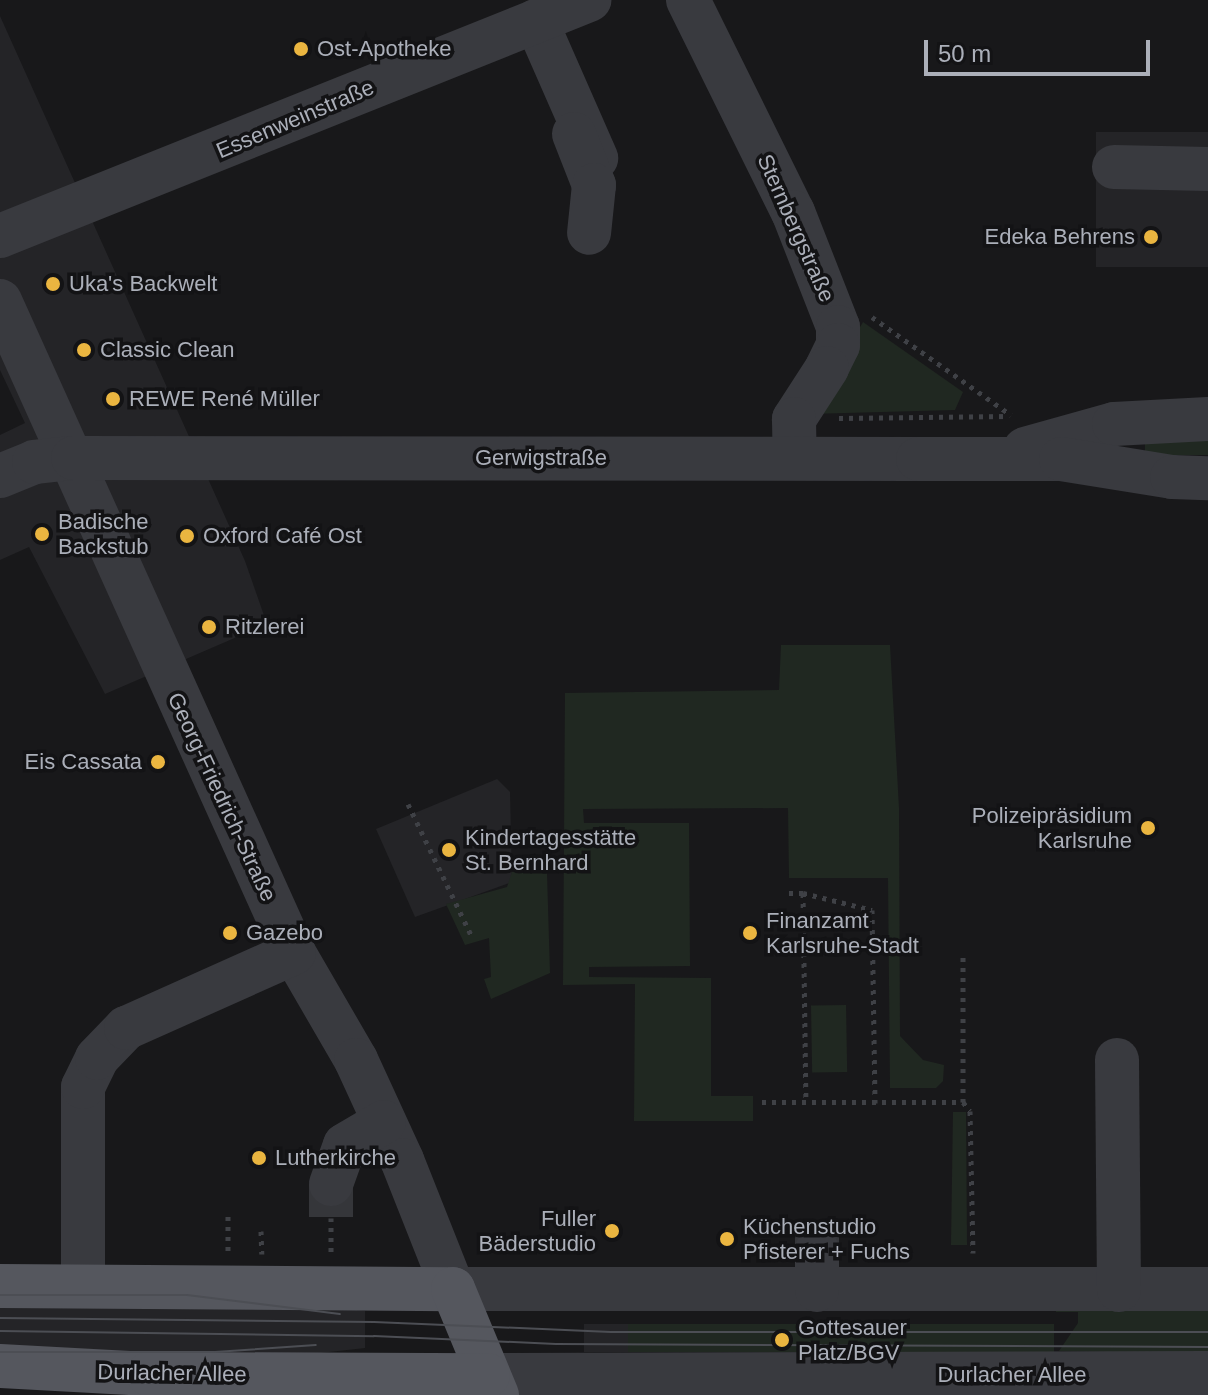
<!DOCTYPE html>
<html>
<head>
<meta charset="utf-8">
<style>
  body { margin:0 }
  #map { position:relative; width:1208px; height:1395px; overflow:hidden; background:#18181a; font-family:Arial,sans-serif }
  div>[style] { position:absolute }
  .built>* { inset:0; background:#242427; transform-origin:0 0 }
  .green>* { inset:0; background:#202821; transform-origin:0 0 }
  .minor-tunnel>* { height:44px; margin-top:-22px; transform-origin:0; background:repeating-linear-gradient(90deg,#35363a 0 44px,transparent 0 66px) }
  .path>* { height:5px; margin-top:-2.5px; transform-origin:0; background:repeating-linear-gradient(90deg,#3f4146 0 4px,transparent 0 10px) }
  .minor>* { height:44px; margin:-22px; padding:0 22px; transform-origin:22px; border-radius:22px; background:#393a3f }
  .major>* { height:44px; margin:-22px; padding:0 22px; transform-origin:22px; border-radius:22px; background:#55575e }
  .tram>* { height:2px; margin:-1px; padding:0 1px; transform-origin:1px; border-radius:1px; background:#4c4e54 }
  .dots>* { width:22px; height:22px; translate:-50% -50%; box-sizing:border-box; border:4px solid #131315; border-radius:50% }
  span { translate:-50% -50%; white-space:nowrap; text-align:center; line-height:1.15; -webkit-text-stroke:7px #131315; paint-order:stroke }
  .poi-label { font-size:22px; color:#abafb9 }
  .left { translate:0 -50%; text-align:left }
  .right { translate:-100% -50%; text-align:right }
  .street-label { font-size:22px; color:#abafb9 }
  .scale { position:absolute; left:924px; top:40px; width:226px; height:36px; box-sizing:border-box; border:4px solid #abafb9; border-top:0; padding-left:10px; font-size:24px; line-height:28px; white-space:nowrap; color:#abafb9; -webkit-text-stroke:6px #131315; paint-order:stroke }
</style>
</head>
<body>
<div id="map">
  <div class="built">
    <i style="clip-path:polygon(0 16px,245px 561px,267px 624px,105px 694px,29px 547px,0 560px,0 435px,25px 423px,0 370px)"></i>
    <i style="left:1208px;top:132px;width:135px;height:112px;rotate:90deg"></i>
    <i style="clip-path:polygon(497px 779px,510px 792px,512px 882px,415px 917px,376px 829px)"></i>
    <i style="clip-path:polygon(0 1304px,308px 1304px,365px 1311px,365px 1348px,284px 1357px,0 1349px)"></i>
    <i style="left:584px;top:1324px;width:44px;height:28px"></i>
  </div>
  <div class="green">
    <i style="clip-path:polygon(863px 322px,963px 392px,955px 410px,809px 414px)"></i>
    <i style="left:1145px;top:439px;width:63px;height:16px"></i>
    <i style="clip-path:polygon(781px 645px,890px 645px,899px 808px,900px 1036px,923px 1060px,944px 1065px,943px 1081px,936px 1088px,890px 1088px,888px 878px,789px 878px,788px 808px,583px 809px,584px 823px,689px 823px,690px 966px,589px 967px,589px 977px,711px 978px,711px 1096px,753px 1096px,753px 1121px,634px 1121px,635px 984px,563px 985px,565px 693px,779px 690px)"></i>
    <i style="clip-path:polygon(512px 872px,547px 873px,550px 973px,491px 999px,484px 979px,491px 977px,489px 938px,465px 945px,446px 904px,507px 887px)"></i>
    <i style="left:846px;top:1005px;width:67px;height:35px;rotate:89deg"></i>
    <i style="clip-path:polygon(953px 1112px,966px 1112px,967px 1245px,951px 1245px)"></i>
    <i style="clip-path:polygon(1208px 1299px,1208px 1354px,1059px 1351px,1078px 1323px,1078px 1312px,1056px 1312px,1056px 1300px)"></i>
    <i style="left:628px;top:1324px;width:426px;height:28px"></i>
  </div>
  <div class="minor-tunnel">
    <i style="left:331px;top:1217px;width:33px;rotate:-90deg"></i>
    <i style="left:817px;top:1222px;width:28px;rotate:90deg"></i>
  </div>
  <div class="path">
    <i style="left:872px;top:317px;width:170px;rotate:35.2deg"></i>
    <i style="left:839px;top:418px;width:170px;rotate:-0.7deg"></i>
    <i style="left:408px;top:804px;width:145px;rotate:64.3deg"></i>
    <i style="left:789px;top:893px;width:14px"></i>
    <i style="left:803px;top:893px;width:209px;rotate:89.2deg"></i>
    <i style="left:803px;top:893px;width:71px;rotate:13.8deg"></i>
    <i style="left:872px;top:910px;width:193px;rotate:89.1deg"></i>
    <i style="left:762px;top:1102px;width:201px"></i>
    <i style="left:963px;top:1102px;width:11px;rotate:52deg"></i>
    <i style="left:970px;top:1111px;width:142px;rotate:88.8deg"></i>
    <i style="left:963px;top:1102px;width:149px;rotate:-90deg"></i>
    <i style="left:228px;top:1216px;width:37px;rotate:90deg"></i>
    <i style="left:331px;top:1218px;width:34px;rotate:90deg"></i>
    <i style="left:261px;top:1231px;width:23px;rotate:88deg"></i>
  </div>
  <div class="minor">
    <i style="left:688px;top:0;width:237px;rotate:63.7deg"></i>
    <i style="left:793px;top:212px;width:123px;rotate:68.6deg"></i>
    <i style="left:838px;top:327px;width:18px;rotate:90deg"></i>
    <i style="left:838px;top:345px;width:25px;rotate:116deg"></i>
    <i style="left:827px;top:368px;width:61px;rotate:122.9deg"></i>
    <i style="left:794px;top:419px;width:39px;rotate:89deg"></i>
    <i style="left:536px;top:21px;width:150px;rotate:66.3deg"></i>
    <i style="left:574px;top:134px;width:55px;rotate:68.6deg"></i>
    <i style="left:594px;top:185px;width:48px;rotate:95.9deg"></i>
    <i style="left:1114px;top:167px;width:94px;rotate:1.2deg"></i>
    <i style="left:0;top:236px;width:635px;rotate:-21.83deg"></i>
    <i style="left:0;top:301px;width:715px;rotate:65.73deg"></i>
    <i style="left:294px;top:953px;width:124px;rotate:59.9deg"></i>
    <i style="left:356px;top:1060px;width:110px;rotate:65.3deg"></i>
    <i style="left:402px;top:1160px;width:139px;rotate:68.4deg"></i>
    <i style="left:453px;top:1289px;width:755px"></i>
    <i style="left:1025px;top:449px;width:92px;rotate:-15.7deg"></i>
    <i style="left:1114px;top:424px;width:94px;rotate:-3deg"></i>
    <i style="left:0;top:476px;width:37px;rotate:-22deg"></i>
    <i style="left:34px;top:462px;width:39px;rotate:-6deg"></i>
    <i style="left:73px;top:458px;width:845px;rotate:0.07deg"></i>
    <i style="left:918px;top:459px;width:143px"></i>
    <i style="left:1061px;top:459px;width:112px;rotate:9.2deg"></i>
    <i style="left:1172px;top:477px;width:36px;rotate:2deg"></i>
    <i style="left:1117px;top:1060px;width:230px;rotate:89.5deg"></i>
    <i style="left:331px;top:1184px;width:41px;rotate:-70.3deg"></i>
    <i style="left:345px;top:1145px;width:45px;rotate:-30.5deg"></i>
    <i style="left:83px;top:1286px;width:199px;rotate:-90deg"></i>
    <i style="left:83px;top:1087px;width:32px;rotate:-64deg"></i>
    <i style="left:97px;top:1058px;width:42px;rotate:-46deg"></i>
    <i style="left:126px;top:1028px;width:184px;rotate:-24.1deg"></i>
    <i style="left:817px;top:1290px;width:40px;rotate:-90deg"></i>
    <i style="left:488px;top:1375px;width:720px;rotate:-0.16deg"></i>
  </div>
  <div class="major">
    <i style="left:0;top:1286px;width:453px;rotate:0.4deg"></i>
    <i style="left:453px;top:1289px;width:115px;rotate:67.5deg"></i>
    <i style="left:0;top:1366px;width:148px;rotate:3.1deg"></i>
    <i style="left:148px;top:1374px;width:340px;rotate:0.2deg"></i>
  </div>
  <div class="tram">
    <i style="left:0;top:1295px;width:187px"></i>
    <i style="left:187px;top:1295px;width:154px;rotate:7.1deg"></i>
    <i style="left:0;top:1318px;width:374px;rotate:0.6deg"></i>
    <i style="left:374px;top:1322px;width:237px;rotate:2.4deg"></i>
    <i style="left:611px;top:1332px;width:597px"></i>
    <i style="left:0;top:1331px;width:374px;rotate:0.8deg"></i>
    <i style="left:374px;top:1336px;width:182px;rotate:2.5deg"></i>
    <i style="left:556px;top:1344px;width:652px;rotate:0.26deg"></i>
    <i style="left:0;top:1352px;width:215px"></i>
    <i style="left:215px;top:1352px;width:101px;rotate:-4deg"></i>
  </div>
  <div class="dots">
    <i style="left:301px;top:49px;background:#eab540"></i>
    <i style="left:1151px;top:237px;background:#eab540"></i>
    <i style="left:53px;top:284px;background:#eab540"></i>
    <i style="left:84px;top:350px;background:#eab540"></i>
    <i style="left:113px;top:399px;background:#eab540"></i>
    <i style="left:42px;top:534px;background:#eab540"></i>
    <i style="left:187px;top:536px;background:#eab540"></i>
    <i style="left:209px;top:627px;background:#eab540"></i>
    <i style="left:158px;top:762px;background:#eab540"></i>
    <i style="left:1148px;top:828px;background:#eab540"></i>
    <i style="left:449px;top:850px;background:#eab540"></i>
    <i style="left:230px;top:933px;background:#eab540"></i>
    <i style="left:750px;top:933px;background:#eab540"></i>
    <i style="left:259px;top:1158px;background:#eab540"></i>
    <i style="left:612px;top:1231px;background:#eab540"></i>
    <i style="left:727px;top:1239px;background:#eab540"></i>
    <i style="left:782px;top:1340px;background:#eab540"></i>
  </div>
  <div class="poi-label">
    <span class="left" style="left:317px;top:49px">Ost-Apotheke</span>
    <span class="right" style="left:1135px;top:237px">Edeka Behrens</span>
    <span class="left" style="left:69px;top:284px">Uka's Backwelt</span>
    <span class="left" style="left:100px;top:350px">Classic Clean</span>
    <span class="left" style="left:129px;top:399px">REWE René Müller</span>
    <span class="left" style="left:58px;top:534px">Badische<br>Backstub</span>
    <span class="left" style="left:203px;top:536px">Oxford Café Ost</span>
    <span class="left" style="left:225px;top:627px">Ritzlerei</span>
    <span class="right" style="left:142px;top:762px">Eis Cassata</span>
    <span class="right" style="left:1132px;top:828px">Polizeipräsidium<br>Karlsruhe</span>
    <span class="left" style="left:465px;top:850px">Kindertagesstätte<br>St. Bernhard</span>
    <span class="left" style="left:766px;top:933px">Finanzamt<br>Karlsruhe-Stadt</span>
    <span class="left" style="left:246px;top:933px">Gazebo</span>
    <span class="left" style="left:275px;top:1158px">Lutherkirche</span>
    <span class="right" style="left:596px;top:1231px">Fuller<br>Bäderstudio</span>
    <span class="left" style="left:743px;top:1239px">Küchenstudio<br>Pfisterer + Fuchs</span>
    <span class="left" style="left:798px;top:1340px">Gottesauer<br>Platz/BGV</span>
  </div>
  <div class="street-label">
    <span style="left:295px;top:119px;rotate:-23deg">Essenweinstraße</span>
    <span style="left:796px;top:228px;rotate:66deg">Sternbergstraße</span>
    <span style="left:541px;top:458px">Gerwigstraße</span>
    <span style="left:222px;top:797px;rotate:65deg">Georg-Friedrich-Straße</span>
    <span style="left:172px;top:1373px;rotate:1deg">Durlacher Allee</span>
    <span style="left:1012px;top:1375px">Durlacher Allee</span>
  </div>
  <div class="scale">50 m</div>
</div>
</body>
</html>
